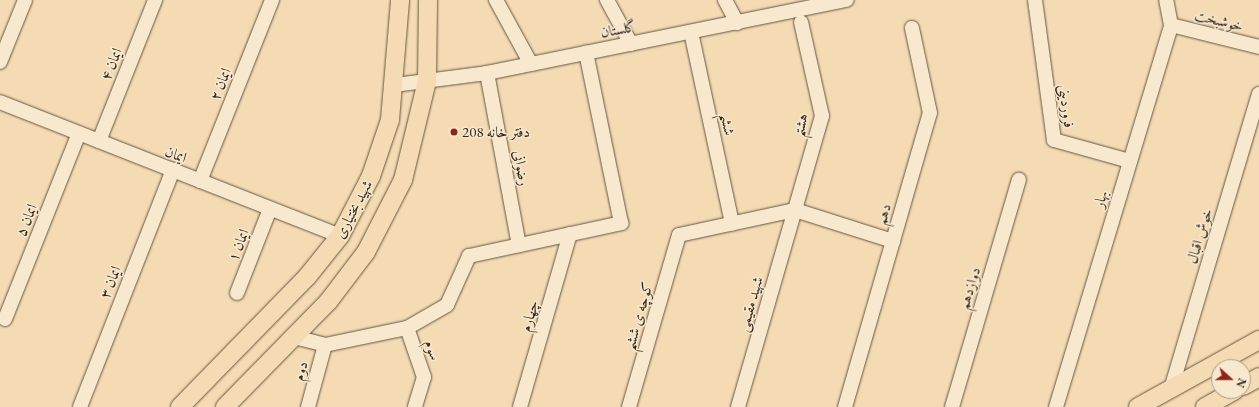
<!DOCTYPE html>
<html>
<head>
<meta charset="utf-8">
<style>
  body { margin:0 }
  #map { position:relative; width:1259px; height:407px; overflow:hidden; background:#f4dbb3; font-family:"EB Garamond",Amiri,serif }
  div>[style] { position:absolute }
  .roads { filter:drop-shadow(0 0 1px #655644) drop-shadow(0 0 1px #655644) }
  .minor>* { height:14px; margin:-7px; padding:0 7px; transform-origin:7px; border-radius:7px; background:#f8e8ce }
  .major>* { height:18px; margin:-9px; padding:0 9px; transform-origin:9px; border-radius:9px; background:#f4dbb3 }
  .dots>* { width:11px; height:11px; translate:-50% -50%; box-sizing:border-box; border:2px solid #f8e8ce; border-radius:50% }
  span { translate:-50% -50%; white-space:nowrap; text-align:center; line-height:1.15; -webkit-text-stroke:3px #f8e8ce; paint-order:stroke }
  .street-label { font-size:15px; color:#35291f }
  .poi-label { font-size:15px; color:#35291f }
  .left { translate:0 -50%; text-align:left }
  .north { position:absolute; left:1211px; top:359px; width:40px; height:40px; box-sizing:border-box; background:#f8e8ce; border:1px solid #aa9c88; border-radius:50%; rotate:111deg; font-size:11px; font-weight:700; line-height:16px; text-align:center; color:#35291f }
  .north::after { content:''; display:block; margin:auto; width:14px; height:18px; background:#8f2418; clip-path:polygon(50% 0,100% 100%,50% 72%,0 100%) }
</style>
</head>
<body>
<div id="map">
  <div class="roads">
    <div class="minor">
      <i style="left:496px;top:0;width:73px;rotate:61.3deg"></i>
      <i style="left:607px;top:0;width:50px;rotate:61.4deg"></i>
      <i style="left:725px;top:0;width:26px;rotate:62deg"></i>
      <i style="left:1035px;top:0;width:141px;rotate:82.3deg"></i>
      <i style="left:1054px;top:140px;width:78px;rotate:15.6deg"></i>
      <i style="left:1171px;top:25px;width:91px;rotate:14deg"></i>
      <i style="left:691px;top:32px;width:196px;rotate:77.9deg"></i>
      <i style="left:0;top:62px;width:67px;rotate:-68deg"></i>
      <i style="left:487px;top:73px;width:175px;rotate:79.5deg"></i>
      <i style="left:395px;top:85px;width:93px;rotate:-7.4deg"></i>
      <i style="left:487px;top:73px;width:367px;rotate:-11.5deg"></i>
      <i style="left:0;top:102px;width:365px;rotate:21.5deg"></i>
      <i style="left:99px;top:141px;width:152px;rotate:-68.3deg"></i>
      <i style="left:200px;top:181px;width:195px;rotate:-68.3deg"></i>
      <i style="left:237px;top:293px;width:90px;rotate:-68.6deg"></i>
      <i style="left:5px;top:319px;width:200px;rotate:-68.3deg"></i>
      <i style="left:407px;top:328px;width:52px;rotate:70.9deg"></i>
      <i style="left:424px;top:377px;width:31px;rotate:107deg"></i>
      <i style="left:294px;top:337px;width:32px;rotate:14deg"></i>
      <i style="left:325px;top:345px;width:84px;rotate:-11.7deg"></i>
      <i style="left:407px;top:328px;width:46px;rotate:-29.9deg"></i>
      <i style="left:447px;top:305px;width:54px;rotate:-65.8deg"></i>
      <i style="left:469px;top:256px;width:156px;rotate:-12.2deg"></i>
      <i style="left:621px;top:223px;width:174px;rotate:-101.6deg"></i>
      <i style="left:1171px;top:389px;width:308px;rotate:-73.4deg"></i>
      <i style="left:80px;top:407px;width:255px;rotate:-68.6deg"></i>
      <i style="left:308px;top:407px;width:64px;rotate:-74.7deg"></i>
      <i style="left:520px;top:407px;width:180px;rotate:-73.9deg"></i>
      <i style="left:629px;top:407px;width:179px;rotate:-73.8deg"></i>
      <i style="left:679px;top:235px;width:119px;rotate:-12.2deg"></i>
      <i style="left:795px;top:210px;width:103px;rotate:17.6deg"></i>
      <i style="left:738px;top:407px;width:303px;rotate:-73.9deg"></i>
      <i style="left:822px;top:116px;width:96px;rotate:-102.6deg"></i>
      <i style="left:845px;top:407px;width:306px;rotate:-73.9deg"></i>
      <i style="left:930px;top:113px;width:87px;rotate:-102deg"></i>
      <i style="left:952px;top:407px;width:237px;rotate:-73.6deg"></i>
      <i style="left:1056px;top:407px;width:399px;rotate:-73.2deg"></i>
      <i style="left:1171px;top:25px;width:25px;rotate:-101deg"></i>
    </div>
    <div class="major">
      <i style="left:1243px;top:386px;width:18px;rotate:-29deg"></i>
      <i style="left:180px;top:407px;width:182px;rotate:-45.7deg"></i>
      <i style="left:307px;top:277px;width:53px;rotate:-51.2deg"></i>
      <i style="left:340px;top:236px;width:68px;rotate:-62.7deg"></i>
      <i style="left:371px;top:176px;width:59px;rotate:-71.3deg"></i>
      <i style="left:390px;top:120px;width:120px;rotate:-85.2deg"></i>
      <i style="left:225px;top:407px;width:147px;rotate:-45.6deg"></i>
      <i style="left:328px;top:302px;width:63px;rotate:-52.8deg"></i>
      <i style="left:366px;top:252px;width:81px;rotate:-62.8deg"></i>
      <i style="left:403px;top:180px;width:102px;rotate:-76.4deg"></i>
      <i style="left:427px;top:81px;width:81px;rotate:-89.3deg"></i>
      <i style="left:1138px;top:407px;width:138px;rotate:-29deg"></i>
      <i style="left:1205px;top:407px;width:33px;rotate:-29deg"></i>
    </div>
  </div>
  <div class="dots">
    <i style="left:454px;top:132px;background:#8f2418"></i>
  </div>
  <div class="street-label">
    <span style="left:1219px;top:20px;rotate:14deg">خوشبخت</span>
    <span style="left:618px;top:29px;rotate:-11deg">گلستان</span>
    <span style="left:111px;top:64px;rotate:-68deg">ایمان ۴</span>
    <span style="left:220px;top:84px;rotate:-68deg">ایمان ۲</span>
    <span style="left:1067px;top:106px;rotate:82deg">فروردینی</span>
    <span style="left:728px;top:124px;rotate:78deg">ششم</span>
    <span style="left:800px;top:125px;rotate:-78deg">هشتم</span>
    <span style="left:176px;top:154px;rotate:21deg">ایمان</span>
    <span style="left:522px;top:168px;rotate:80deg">رضوانی</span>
    <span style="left:1100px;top:199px;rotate:-74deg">بهار</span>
    <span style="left:353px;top:209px;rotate:-62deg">شهید بختیاری</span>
    <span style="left:883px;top:214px;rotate:-74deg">دهم</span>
    <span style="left:26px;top:220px;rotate:-68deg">ایمان ۵</span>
    <span style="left:1199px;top:236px;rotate:-73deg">خوش اقبال</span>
    <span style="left:238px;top:245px;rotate:-68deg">ایمان ۱</span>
    <span style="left:110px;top:282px;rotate:-68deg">ایمان ۳</span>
    <span style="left:969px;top:288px;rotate:-73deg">دوازدهم</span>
    <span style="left:750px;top:304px;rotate:-74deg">شهید مقیمی</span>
    <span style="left:529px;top:316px;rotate:-74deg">چهارم</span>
    <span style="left:638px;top:316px;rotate:-74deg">کوچه ی ششم</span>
    <span style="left:433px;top:350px;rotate:71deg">سوم</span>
    <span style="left:300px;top:371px;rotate:-75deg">دوم</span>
  </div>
  <div class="poi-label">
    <span class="left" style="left:462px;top:132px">دفتر خانه 208</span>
  </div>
  <div class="north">N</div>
</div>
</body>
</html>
